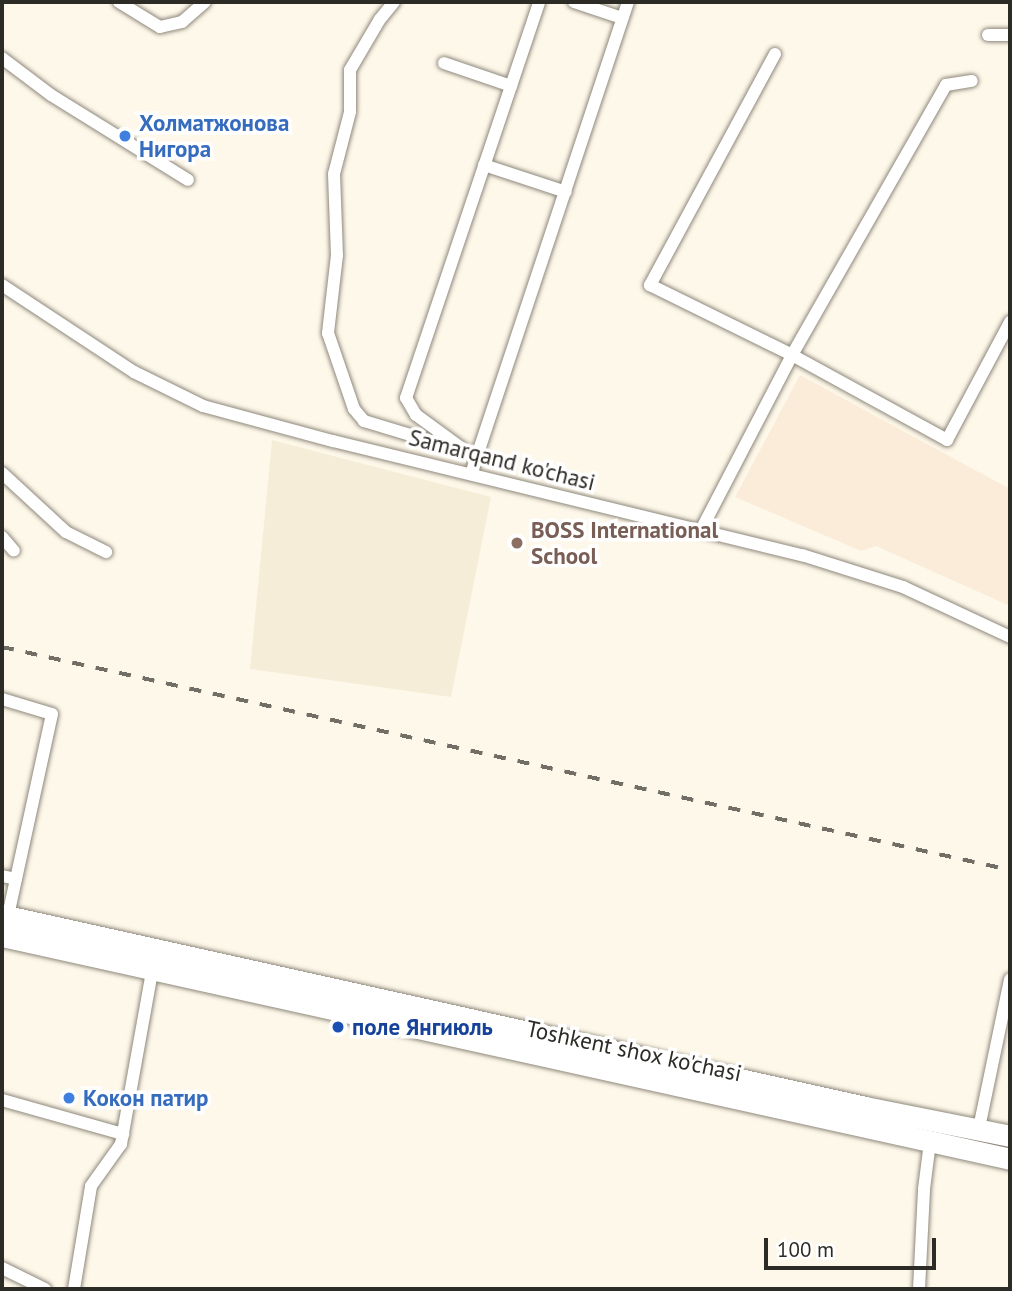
<!DOCTYPE html>
<html>
<head>
<meta charset="utf-8">
<style>
  body { margin:0 }
  #map { position:relative; width:1012px; height:1291px; overflow:hidden; background:#fef8ea; font-family:"PT Sans",sans-serif }
  div>[style] { position:absolute }
  .built>* { inset:0; background:#f6edd8 }
  .industrial>* { inset:0; background:#fbecd9 }
  .roads { filter:drop-shadow(0 0 2px #8e887c) drop-shadow(0 0 2px #8e887c) }
  .minor>* { height:12px; margin:-6px; padding:0 6px; transform-origin:6px; border-radius:6px; background:#fff }
  .primary>* { height:21px; margin:-10.5px; padding:0 10.5px; transform-origin:10.5px; border-radius:10.5px; background:#fff }
  .rail>* { height:3.5px; margin-top:-1.75px; transform-origin:0; background:repeating-linear-gradient(90deg,#716e66 0 12px,transparent 0 24px) }
  .dots>* { width:19px; height:19px; translate:-50% -50%; box-sizing:border-box; border:4px solid #fff; border-radius:50% }
  span { translate:-50% -50%; white-space:nowrap; text-align:center; line-height:1.15; -webkit-text-stroke:7px #fff; paint-order:stroke }
  .shop-label { font-size:23px; color:#366cbe; font-weight:700 }
  .left { translate:0 -50%; text-align:left }
  .street-label { font-size:23px; color:#2d2b26 }
  .education-label { font-size:23px; color:#785e54; font-weight:700 }
  .transit-label { font-size:23px; color:#164399; font-weight:700 }
  .frame { position:absolute; inset:0; border:4px solid #2d2b26; pointer-events:none }
  .scale { position:absolute; left:764px; top:1238px; width:172px; height:32px; box-sizing:border-box; border:4px solid #2d2b26; border-top:0; padding-left:9px; font-size:21px; line-height:24px; white-space:nowrap; color:#2d2b26; -webkit-text-stroke:5px #fff; paint-order:stroke }
</style>
</head>
<body>
<div id="map">
  <div class="built">
    <i style="clip-path:polygon(272px 440px,491px 497px,451px 697px,250px 669px)"></i>
  </div>
  <div class="industrial">
    <i style="clip-path:polygon(800px 375px,1010px 489px,1010px 606px,876px 546px,861px 551px,735px 497px)"></i>
  </div>
  <div class="roads">
    <div class="minor">
      <i style="left:119px;top:2px;width:48px;rotate:31.4deg"></i>
      <i style="left:160px;top:27px;width:23px;rotate:-13deg"></i>
      <i style="left:182px;top:22px;width:30px;rotate:-41deg"></i>
      <i style="left:394px;top:2px;width:22px;rotate:129deg"></i>
      <i style="left:380px;top:19px;width:59px;rotate:120.5deg"></i>
      <i style="left:350px;top:70px;width:42px;rotate:90deg"></i>
      <i style="left:350px;top:112px;width:64px;rotate:104.5deg"></i>
      <i style="left:334px;top:174px;width:81px;rotate:87.9deg"></i>
      <i style="left:337px;top:255px;width:79px;rotate:96.6deg"></i>
      <i style="left:328px;top:333px;width:80px;rotate:71.1deg"></i>
      <i style="left:354px;top:409px;width:16px;rotate:50deg"></i>
      <i style="left:364px;top:421px;width:108px;rotate:16.8deg"></i>
      <i style="left:574px;top:2px;width:51px;rotate:18.4deg"></i>
      <i style="left:988px;top:35px;width:22px"></i>
      <i style="left:775px;top:54px;width:263px;rotate:118.4deg"></i>
      <i style="left:650px;top:285px;width:158px;rotate:26.2deg"></i>
      <i style="left:792px;top:355px;width:177px;rotate:28.7deg"></i>
      <i style="left:947px;top:440px;width:134px;rotate:-61.9deg"></i>
      <i style="left:2px;top:58px;width:61px;rotate:37.1deg"></i>
      <i style="left:51px;top:95px;width:161px;rotate:31.8deg"></i>
      <i style="left:444px;top:63px;width:71px;rotate:18.9deg"></i>
      <i style="left:484px;top:165px;width:86px;rotate:18.2deg"></i>
      <i style="left:2px;top:285px;width:158px;rotate:33.4deg"></i>
      <i style="left:134px;top:372px;width:77px;rotate:26.2deg"></i>
      <i style="left:203px;top:406px;width:135px;rotate:15.1deg"></i>
      <i style="left:333px;top:441px;width:483px;rotate:13.7deg"></i>
      <i style="left:802px;top:555px;width:106px;rotate:17.6deg"></i>
      <i style="left:903px;top:587px;width:118px;rotate:25deg"></i>
      <i style="left:477px;top:454px;width:10px;rotate:-169deg"></i>
      <i style="left:467px;top:452px;width:63px;rotate:-144deg"></i>
      <i style="left:416px;top:415px;width:20px;rotate:-120deg"></i>
      <i style="left:406px;top:398px;width:418px;rotate:-71.4deg"></i>
      <i style="left:2px;top:473px;width:87px;rotate:42.7deg"></i>
      <i style="left:66px;top:532px;width:45px;rotate:26.6deg"></i>
      <i style="left:471px;top:474px;width:497px;rotate:-71.6deg"></i>
      <i style="left:701px;top:530px;width:197px;rotate:-62.5deg"></i>
      <i style="left:792px;top:355px;width:311px;rotate:-60.3deg"></i>
      <i style="left:946px;top:85px;width:26px;rotate:-9deg"></i>
      <i style="left:2px;top:537px;width:18px;rotate:49deg"></i>
      <i style="left:2px;top:699px;width:52px;rotate:16.7deg"></i>
      <i style="left:52px;top:714px;width:207px;rotate:102.3deg"></i>
      <i style="left:2px;top:876px;width:14px;rotate:12deg"></i>
      <i style="left:2px;top:1100px;width:126px;rotate:15.7deg"></i>
      <i style="left:979px;top:1128px;width:152px;rotate:-78.2deg"></i>
      <i style="left:2px;top:1268px;width:48px;rotate:26deg"></i>
      <i style="left:74px;top:1289px;width:104px;rotate:-80.6deg"></i>
      <i style="left:91px;top:1186px;width:52px;rotate:-54.5deg"></i>
      <i style="left:121px;top:1144px;width:176px;rotate:-79.8deg"></i>
      <i style="left:919px;top:1289px;width:100px;rotate:-87.1deg"></i>
      <i style="left:924px;top:1189px;width:47px;rotate:-82.7deg"></i>
    </div>
    <div class="primary">
      <i style="left:2px;top:915px;width:884px;rotate:12.54deg"></i>
      <i style="left:865px;top:1107px;width:148px;rotate:11.3deg"></i>
      <i style="left:2px;top:936px;width:1032px;rotate:12.47deg"></i>
    </div>
  </div>
  <div class="rail">
    <i style="left:2px;top:647px;width:1032px;rotate:12.47deg"></i>
  </div>
  <div class="dots">
    <i style="left:125px;top:136px;background:#3f7fe0"></i>
    <i style="left:517px;top:543px;background:#8d6e63"></i>
    <i style="left:338px;top:1027px;background:#1a4fb4"></i>
    <i style="left:69px;top:1098px;background:#3f7fe0"></i>
  </div>
  <div class="shop-label">
    <span class="left" style="left:139px;top:136px">Холматжонова<br>Нигора</span>
    <span class="left" style="left:83px;top:1098px">Кокон патир</span>
  </div>
  <div class="street-label">
    <span style="left:502px;top:460px;rotate:14deg">Samarqand ko'chasi</span>
    <span style="left:634px;top:1051px;rotate:12deg">Toshkent shox ko'chasi</span>
  </div>
  <div class="education-label">
    <span class="left" style="left:531px;top:543px">BOSS International<br>School</span>
  </div>
  <div class="transit-label">
    <span class="left" style="left:352px;top:1027px">поле Янгиюль</span>
  </div>
  <div class="frame"></div>
  <div class="scale">100 m</div>
</div>
</body>
</html>
